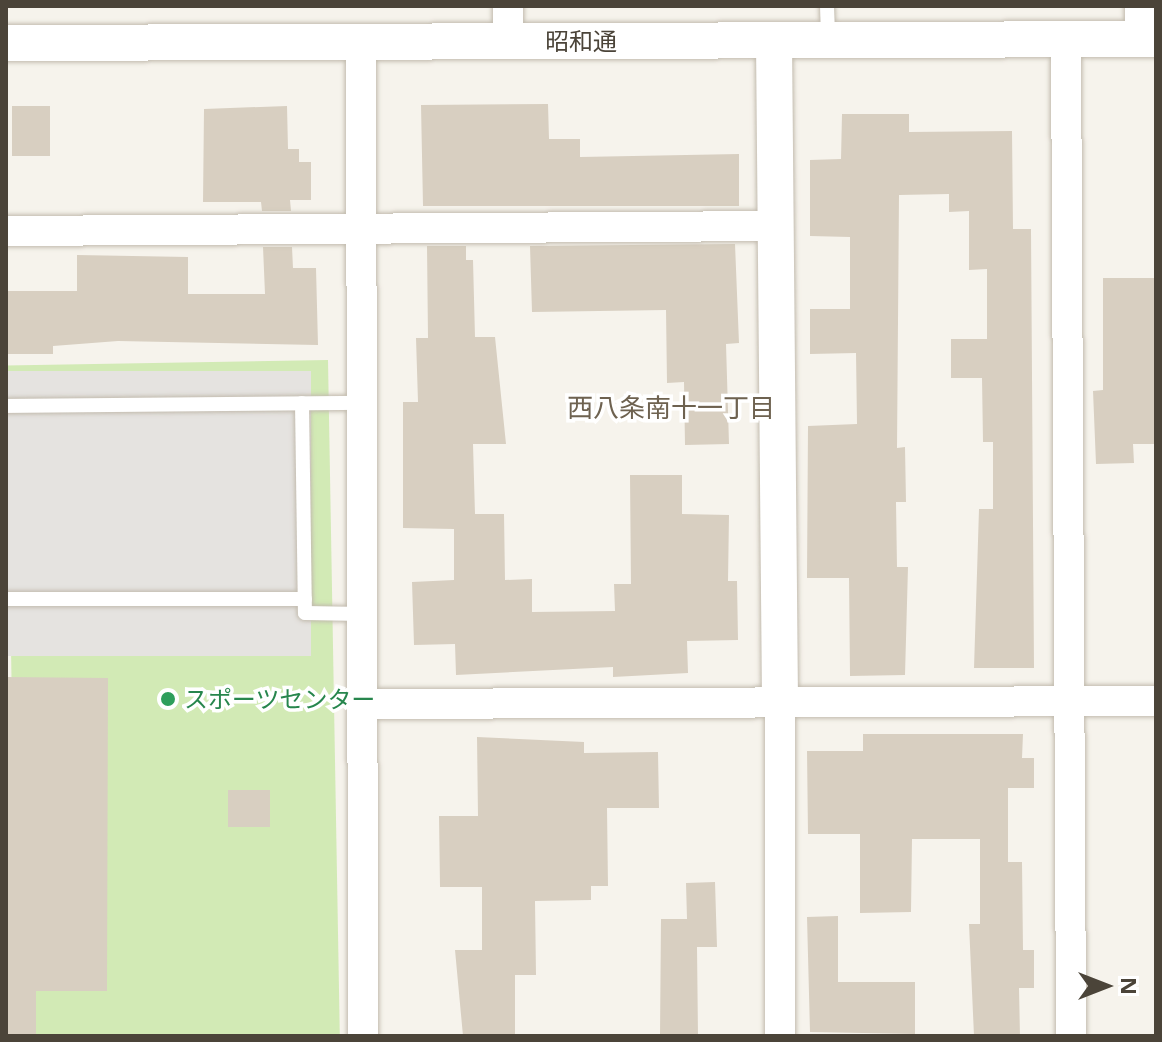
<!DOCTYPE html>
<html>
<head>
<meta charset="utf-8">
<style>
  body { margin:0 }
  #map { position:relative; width:1162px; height:1042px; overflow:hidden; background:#f6f3ec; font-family:"Noto Sans","Noto Sans JP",sans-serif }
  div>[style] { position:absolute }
  .green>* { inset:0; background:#d2eab5; transform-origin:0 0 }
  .parking>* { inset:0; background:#e5e3e0; transform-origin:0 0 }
  .building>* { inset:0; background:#d8cfc1; transform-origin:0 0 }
  .roads { filter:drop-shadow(0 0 2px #c2bbae) drop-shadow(0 0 2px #c2bbae) }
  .service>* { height:14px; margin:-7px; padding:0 7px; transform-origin:7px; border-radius:7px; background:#fff }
  .minor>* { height:30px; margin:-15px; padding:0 15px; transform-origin:15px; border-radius:15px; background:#fff }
  .tertiary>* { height:36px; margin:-18px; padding:0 18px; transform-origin:18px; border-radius:18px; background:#fff }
  .dots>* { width:22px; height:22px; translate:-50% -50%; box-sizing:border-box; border:4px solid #fff; border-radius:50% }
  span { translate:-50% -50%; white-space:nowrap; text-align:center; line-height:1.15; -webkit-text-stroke:7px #fff; paint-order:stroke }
  .street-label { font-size:24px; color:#4b4439 }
  .leisure-label { font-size:24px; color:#27864d }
  .left { translate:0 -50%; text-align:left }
  .neighbourhood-label { font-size:26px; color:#6e6250 }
  .frame { position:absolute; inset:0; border:8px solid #4b4439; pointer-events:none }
  .north { position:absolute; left:1066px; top:946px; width:80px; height:80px; -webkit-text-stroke:6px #fff; paint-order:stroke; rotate:90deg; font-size:22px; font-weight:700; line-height:32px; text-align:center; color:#4b4439 }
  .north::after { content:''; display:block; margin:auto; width:28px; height:36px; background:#4b4439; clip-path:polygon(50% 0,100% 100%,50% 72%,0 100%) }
</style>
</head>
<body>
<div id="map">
  <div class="green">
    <i style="left:328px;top:360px;width:676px;height:322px;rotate:89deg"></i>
  </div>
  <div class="parking">
    <i style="left:311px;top:371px;width:285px;height:305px;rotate:90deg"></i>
  </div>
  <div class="building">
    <i style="clip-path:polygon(548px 104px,549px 139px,580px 139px,580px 157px,739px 154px,739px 206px,423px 206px,421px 105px)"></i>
    <i style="left:12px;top:106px;width:38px;height:50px"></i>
    <i style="clip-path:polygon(287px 106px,288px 149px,299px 149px,299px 162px,311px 162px,311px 200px,290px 200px,291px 211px,262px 211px,261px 202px,203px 202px,204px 109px)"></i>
    <i style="clip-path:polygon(842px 114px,909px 114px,909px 132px,1012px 131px,1013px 229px,1031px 229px,1034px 668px,974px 668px,979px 509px,993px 509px,993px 442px,983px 442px,982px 378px,951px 378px,951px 339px,987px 339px,987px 269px,969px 270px,969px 211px,949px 212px,949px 194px,899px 195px,897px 448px,905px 447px,906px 502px,896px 502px,897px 567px,908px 567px,905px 675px,850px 676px,849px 578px,807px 578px,808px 426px,857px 424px,856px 353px,810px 354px,810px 309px,850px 309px,850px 237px,810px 236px,810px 160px,841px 159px)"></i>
    <i style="clip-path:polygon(735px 244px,739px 343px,726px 344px,729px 444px,685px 445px,684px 382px,667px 383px,666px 310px,532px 312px,530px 246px)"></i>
    <i style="clip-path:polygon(427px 246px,466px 246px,466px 260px,473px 260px,475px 337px,495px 337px,506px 444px,473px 444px,475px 514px,504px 514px,505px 580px,532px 579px,532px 612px,615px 611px,614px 584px,631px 584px,630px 475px,682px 475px,682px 514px,729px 515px,728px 581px,737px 581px,738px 640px,687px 641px,688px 673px,613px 677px,613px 667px,456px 675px,455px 644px,414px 645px,412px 582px,454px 580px,454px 529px,403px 528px,403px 402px,418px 402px,416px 338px,428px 338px)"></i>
    <i style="clip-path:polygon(263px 247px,292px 247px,293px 268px,316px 268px,318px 345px,118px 341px,53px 346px,53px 354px,6px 354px,6px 291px,77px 291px,77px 255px,188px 257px,188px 294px,265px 294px)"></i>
    <i style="clip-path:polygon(1103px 278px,1156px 278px,1156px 444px,1133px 444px,1134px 463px,1096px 464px,1093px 391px,1103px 390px)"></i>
    <i style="clip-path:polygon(6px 677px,108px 678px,107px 991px,36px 991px,36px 1036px,6px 1036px)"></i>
    <i style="clip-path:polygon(863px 734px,1023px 734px,1022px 758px,1034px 758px,1034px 788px,1008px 788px,1008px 862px,1022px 862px,1023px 950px,1034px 950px,1034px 988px,1019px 988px,1020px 1036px,974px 1036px,969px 924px,980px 924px,980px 839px,912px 839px,911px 912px,860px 913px,860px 834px,808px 834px,807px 751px,863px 751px)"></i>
    <i style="clip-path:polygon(477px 737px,584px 742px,584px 753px,658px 752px,659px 808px,607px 808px,608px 886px,591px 886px,591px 900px,535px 901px,536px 975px,515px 975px,515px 1036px,463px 1036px,455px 950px,482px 950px,482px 887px,440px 887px,439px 816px,478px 816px)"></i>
    <i style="left:270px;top:790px;width:37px;height:42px;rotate:90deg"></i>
    <i style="clip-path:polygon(715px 882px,717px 947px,697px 947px,698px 1036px,660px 1036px,661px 919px,687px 919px,686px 883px)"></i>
    <i style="clip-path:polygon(838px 916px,838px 982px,915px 982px,915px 1034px,810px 1032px,807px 917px)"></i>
  </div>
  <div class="roads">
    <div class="service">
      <i style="left:827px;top:6px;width:34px;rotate:88deg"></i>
      <i style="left:302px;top:403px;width:210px;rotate:89.2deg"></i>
      <i style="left:305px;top:613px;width:58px;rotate:1deg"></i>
      <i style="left:6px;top:406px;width:356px;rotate:-0.5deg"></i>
      <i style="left:6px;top:599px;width:299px"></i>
    </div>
    <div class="minor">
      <i style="left:508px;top:6px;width:35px;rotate:90deg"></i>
      <i style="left:1140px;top:6px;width:33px;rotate:90deg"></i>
      <i style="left:1066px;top:39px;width:997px;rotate:89.71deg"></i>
      <i style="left:361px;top:41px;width:995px;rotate:89.88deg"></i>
      <i style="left:6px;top:231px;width:769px;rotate:-0.37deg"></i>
      <i style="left:365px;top:704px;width:791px;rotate:-0.22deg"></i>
      <i style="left:780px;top:704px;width:332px;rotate:90deg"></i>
    </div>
    <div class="tertiary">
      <i style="left:774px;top:41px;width:663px;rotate:89.48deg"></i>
      <i style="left:6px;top:43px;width:1150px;rotate:-0.2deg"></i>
    </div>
  </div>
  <div class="dots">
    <i style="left:168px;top:699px;background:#2e9e5b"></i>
  </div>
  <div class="street-label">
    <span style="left:581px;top:41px">昭和通</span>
  </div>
  <div class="leisure-label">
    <span class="left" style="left:184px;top:699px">スポーツセンター</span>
  </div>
  <div class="neighbourhood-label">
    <span style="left:671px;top:408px">西八条南十一丁目</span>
  </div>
  <div class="frame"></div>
  <div class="north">N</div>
</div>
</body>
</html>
